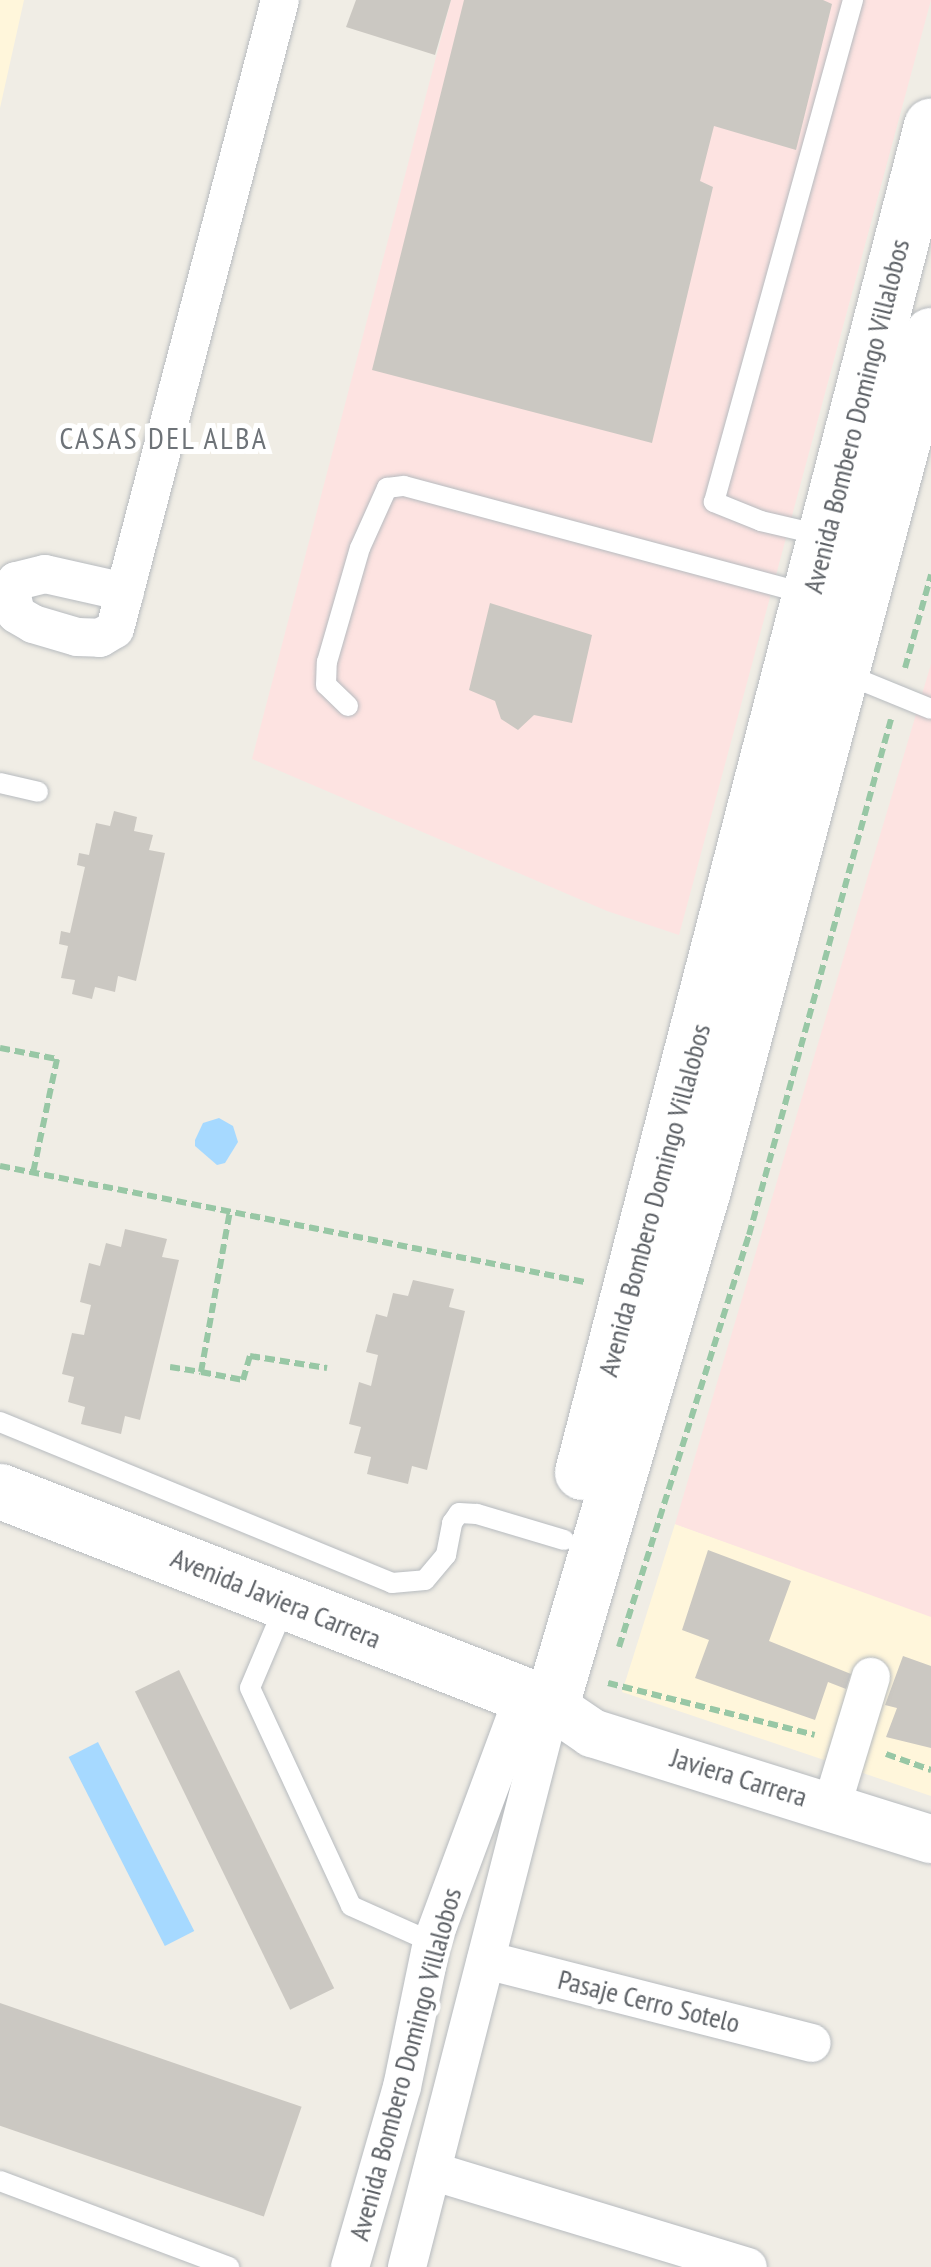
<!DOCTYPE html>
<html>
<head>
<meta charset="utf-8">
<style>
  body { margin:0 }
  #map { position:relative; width:931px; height:2267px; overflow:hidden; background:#f0ede5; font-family:"PT Sans Narrow",sans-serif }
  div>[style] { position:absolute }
  .commercial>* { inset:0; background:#fff6db }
  .medical>* { inset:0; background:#fde3e1 }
  .water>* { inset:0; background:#a6d9ff; transform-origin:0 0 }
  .building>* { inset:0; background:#cbc8c2; transform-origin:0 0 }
  .path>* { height:6px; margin-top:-3px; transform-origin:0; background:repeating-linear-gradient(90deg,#98c7a5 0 10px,transparent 0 15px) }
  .roads { filter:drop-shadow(0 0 2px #b7bbbf) drop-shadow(0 0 2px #b7bbbf) }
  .service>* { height:20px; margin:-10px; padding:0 10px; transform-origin:10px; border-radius:10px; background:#fff }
  .minor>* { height:38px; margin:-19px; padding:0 19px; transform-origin:19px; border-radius:19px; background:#fff }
  .tertiary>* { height:48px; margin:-24px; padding:0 24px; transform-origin:24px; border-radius:24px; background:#fff }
  .secondary>* { height:55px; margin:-27.5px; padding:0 27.5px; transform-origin:27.5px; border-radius:27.5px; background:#fff }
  span { translate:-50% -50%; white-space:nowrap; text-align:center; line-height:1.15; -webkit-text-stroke:10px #fff; paint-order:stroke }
  .street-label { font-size:28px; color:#5d6166 }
  .neighbourhood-label { font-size:30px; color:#6e7378; letter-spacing:2.5px }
</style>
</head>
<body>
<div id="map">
  <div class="commercial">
    <i style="clip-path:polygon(0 0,24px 0,0 108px)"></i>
    <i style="clip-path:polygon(675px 1524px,931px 1615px,931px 1796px,622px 1692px)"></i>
  </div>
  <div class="medical">
    <i style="clip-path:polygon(451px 0,931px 0,679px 935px,607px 911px,252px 759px)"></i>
    <i style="clip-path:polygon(931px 664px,931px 1617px,675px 1524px)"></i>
  </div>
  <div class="water">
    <i style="clip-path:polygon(219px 1118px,233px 1126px,238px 1142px,225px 1163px,217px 1165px,195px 1146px,195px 1140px,203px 1123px)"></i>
    <i style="left:98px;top:1742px;width:212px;height:33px;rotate:63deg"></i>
  </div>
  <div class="building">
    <i style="clip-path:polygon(356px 0,451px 0,435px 55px,346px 27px)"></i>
    <i style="clip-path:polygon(464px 0,823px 0,832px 4px,796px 150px,714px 126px,700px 181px,713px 187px,652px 443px,372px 370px)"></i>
    <i style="clip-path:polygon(490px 603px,592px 635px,572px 723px,534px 715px,518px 730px,501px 719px,495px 701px,469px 690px)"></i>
    <i style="clip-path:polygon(114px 811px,137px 817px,134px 831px,153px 835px,149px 850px,165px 853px,136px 981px,118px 976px,115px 992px,95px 987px,92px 999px,72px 994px,75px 980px,61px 978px,68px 946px,59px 944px,61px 931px,70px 933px,85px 867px,77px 865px,79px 853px,89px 855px,96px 823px,110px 826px)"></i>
    <i style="clip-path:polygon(125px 1229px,167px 1239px,162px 1257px,179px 1260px,140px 1420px,125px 1416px,121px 1434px,81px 1424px,85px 1407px,68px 1402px,74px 1377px,62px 1374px,72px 1333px,84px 1335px,91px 1305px,80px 1302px,89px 1263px,100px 1266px,106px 1243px,121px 1247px)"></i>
    <i style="clip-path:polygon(413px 1280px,454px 1289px,449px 1307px,465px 1311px,427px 1470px,412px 1466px,408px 1484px,367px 1474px,371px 1457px,354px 1453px,361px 1427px,349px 1424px,359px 1382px,371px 1386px,378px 1355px,366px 1352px,376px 1314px,387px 1317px,393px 1293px,408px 1296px)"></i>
    <i style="clip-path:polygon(708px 1550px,791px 1581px,769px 1641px,851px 1674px,846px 1689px,828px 1682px,815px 1720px,695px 1678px,709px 1640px,682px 1630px)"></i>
    <i style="clip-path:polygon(903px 1656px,931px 1666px,931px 1748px,886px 1737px,897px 1708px,885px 1705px)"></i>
    <i style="left:179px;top:1670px;width:354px;height:49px;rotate:64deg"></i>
    <i style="left:0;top:2003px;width:319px;height:116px;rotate:19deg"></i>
  </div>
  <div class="path">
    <i style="left:905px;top:668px;width:97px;rotate:-74.4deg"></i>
    <i style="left:0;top:1048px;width:58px;rotate:10.9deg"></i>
    <i style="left:57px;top:1059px;width:116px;rotate:101.9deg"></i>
    <i style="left:0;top:1166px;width:596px;rotate:11.22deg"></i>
    <i style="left:170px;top:1367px;width:31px;rotate:9deg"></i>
    <i style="left:201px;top:1372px;width:164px;rotate:-79.8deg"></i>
    <i style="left:201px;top:1372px;width:43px;rotate:10.8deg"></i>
    <i style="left:243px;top:1380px;width:25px;rotate:-74deg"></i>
    <i style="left:250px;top:1356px;width:78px;rotate:8.9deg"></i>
    <i style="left:619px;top:1647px;width:432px;rotate:-72.5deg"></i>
    <i style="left:749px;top:1235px;width:535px;rotate:-74.61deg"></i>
    <i style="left:608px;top:1683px;width:213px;rotate:14.1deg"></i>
    <i style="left:886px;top:1754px;width:48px;rotate:19.6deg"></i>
  </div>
  <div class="roads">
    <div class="service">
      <i style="left:821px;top:535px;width:62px;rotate:-166.9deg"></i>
      <i style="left:761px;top:521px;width:51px;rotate:-158deg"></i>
      <i style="left:714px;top:502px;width:521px;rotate:-74.52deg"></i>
      <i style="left:843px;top:673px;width:95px;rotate:22.2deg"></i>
      <i style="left:348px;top:706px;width:30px;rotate:-136deg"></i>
      <i style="left:326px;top:685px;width:23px;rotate:-88deg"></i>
      <i style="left:327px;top:662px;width:119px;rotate:-73.9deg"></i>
      <i style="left:360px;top:548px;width:66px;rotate:-65.8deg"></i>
      <i style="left:387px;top:488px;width:17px;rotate:-7deg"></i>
      <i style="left:404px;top:486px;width:418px;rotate:15deg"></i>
      <i style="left:0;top:783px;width:39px;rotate:13deg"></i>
      <i style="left:0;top:1422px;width:424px;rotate:22.3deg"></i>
      <i style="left:392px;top:1583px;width:33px;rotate:-5deg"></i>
      <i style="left:425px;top:1580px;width:33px;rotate:-50deg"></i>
      <i style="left:446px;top:1555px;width:33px;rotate:-79deg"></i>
      <i style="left:452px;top:1523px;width:12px;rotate:-55deg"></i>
      <i style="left:459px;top:1513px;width:18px;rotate:3deg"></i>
      <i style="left:477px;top:1514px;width:91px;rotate:16.6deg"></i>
      <i style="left:286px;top:1603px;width:92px;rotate:113deg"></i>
      <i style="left:250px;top:1688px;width:240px;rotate:65.1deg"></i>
      <i style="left:351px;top:1906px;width:89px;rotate:24deg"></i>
      <i style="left:0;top:2181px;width:245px;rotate:20.6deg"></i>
    </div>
    <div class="minor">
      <i style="left:125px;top:592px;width:82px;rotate:-167.3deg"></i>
      <i style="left:45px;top:574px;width:30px;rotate:166deg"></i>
      <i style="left:16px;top:581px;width:16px;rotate:105deg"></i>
      <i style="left:12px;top:596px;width:18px;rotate:77deg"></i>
      <i style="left:16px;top:614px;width:20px;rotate:30deg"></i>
      <i style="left:33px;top:624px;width:46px;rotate:16.5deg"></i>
      <i style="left:77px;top:637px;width:23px;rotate:2deg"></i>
      <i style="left:100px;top:638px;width:17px;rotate:-31deg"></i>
      <i style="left:115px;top:629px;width:650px;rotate:-75.3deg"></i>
      <i style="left:832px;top:1805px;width:134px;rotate:-73.1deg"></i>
      <i style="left:486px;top:1960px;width:336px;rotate:14.3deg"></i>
      <i style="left:432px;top:2171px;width:330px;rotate:16.9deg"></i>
      <i style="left:350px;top:2267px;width:187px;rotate:-73.9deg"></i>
      <i style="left:402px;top:2087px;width:148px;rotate:-78.3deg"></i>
      <i style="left:432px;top:1942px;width:265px;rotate:-69.6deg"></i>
      <i style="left:407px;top:2267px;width:580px;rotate:-75.63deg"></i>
    </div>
    <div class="tertiary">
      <i style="left:551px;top:1705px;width:50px;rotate:34.3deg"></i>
      <i style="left:592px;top:1733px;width:355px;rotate:17.4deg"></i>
    </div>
    <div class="secondary">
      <i style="left:582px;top:1472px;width:1391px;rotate:-75.47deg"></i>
      <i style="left:0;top:1491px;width:591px;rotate:21.23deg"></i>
      <i style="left:551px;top:1705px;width:537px;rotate:-73.56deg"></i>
      <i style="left:703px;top:1190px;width:885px;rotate:-75.07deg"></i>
    </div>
  </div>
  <div class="street-label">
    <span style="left:856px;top:416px;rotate:-76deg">Avenida Bombero Domingo Villalobos</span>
    <span style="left:654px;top:1200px;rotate:-75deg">Avenida Bombero Domingo Villalobos</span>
    <span style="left:276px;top:1598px;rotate:22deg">Avenida Javiera Carrera</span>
    <span style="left:739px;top:1777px;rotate:17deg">Javiera Carrera</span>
    <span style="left:649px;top:2001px;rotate:14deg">Pasaje Cerro Sotelo</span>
    <span style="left:405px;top:2064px;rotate:-75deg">Avenida Bombero Domingo Villalobos</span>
  </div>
  <div class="neighbourhood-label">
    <span style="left:164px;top:438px">CASAS DEL ALBA</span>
  </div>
</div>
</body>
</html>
